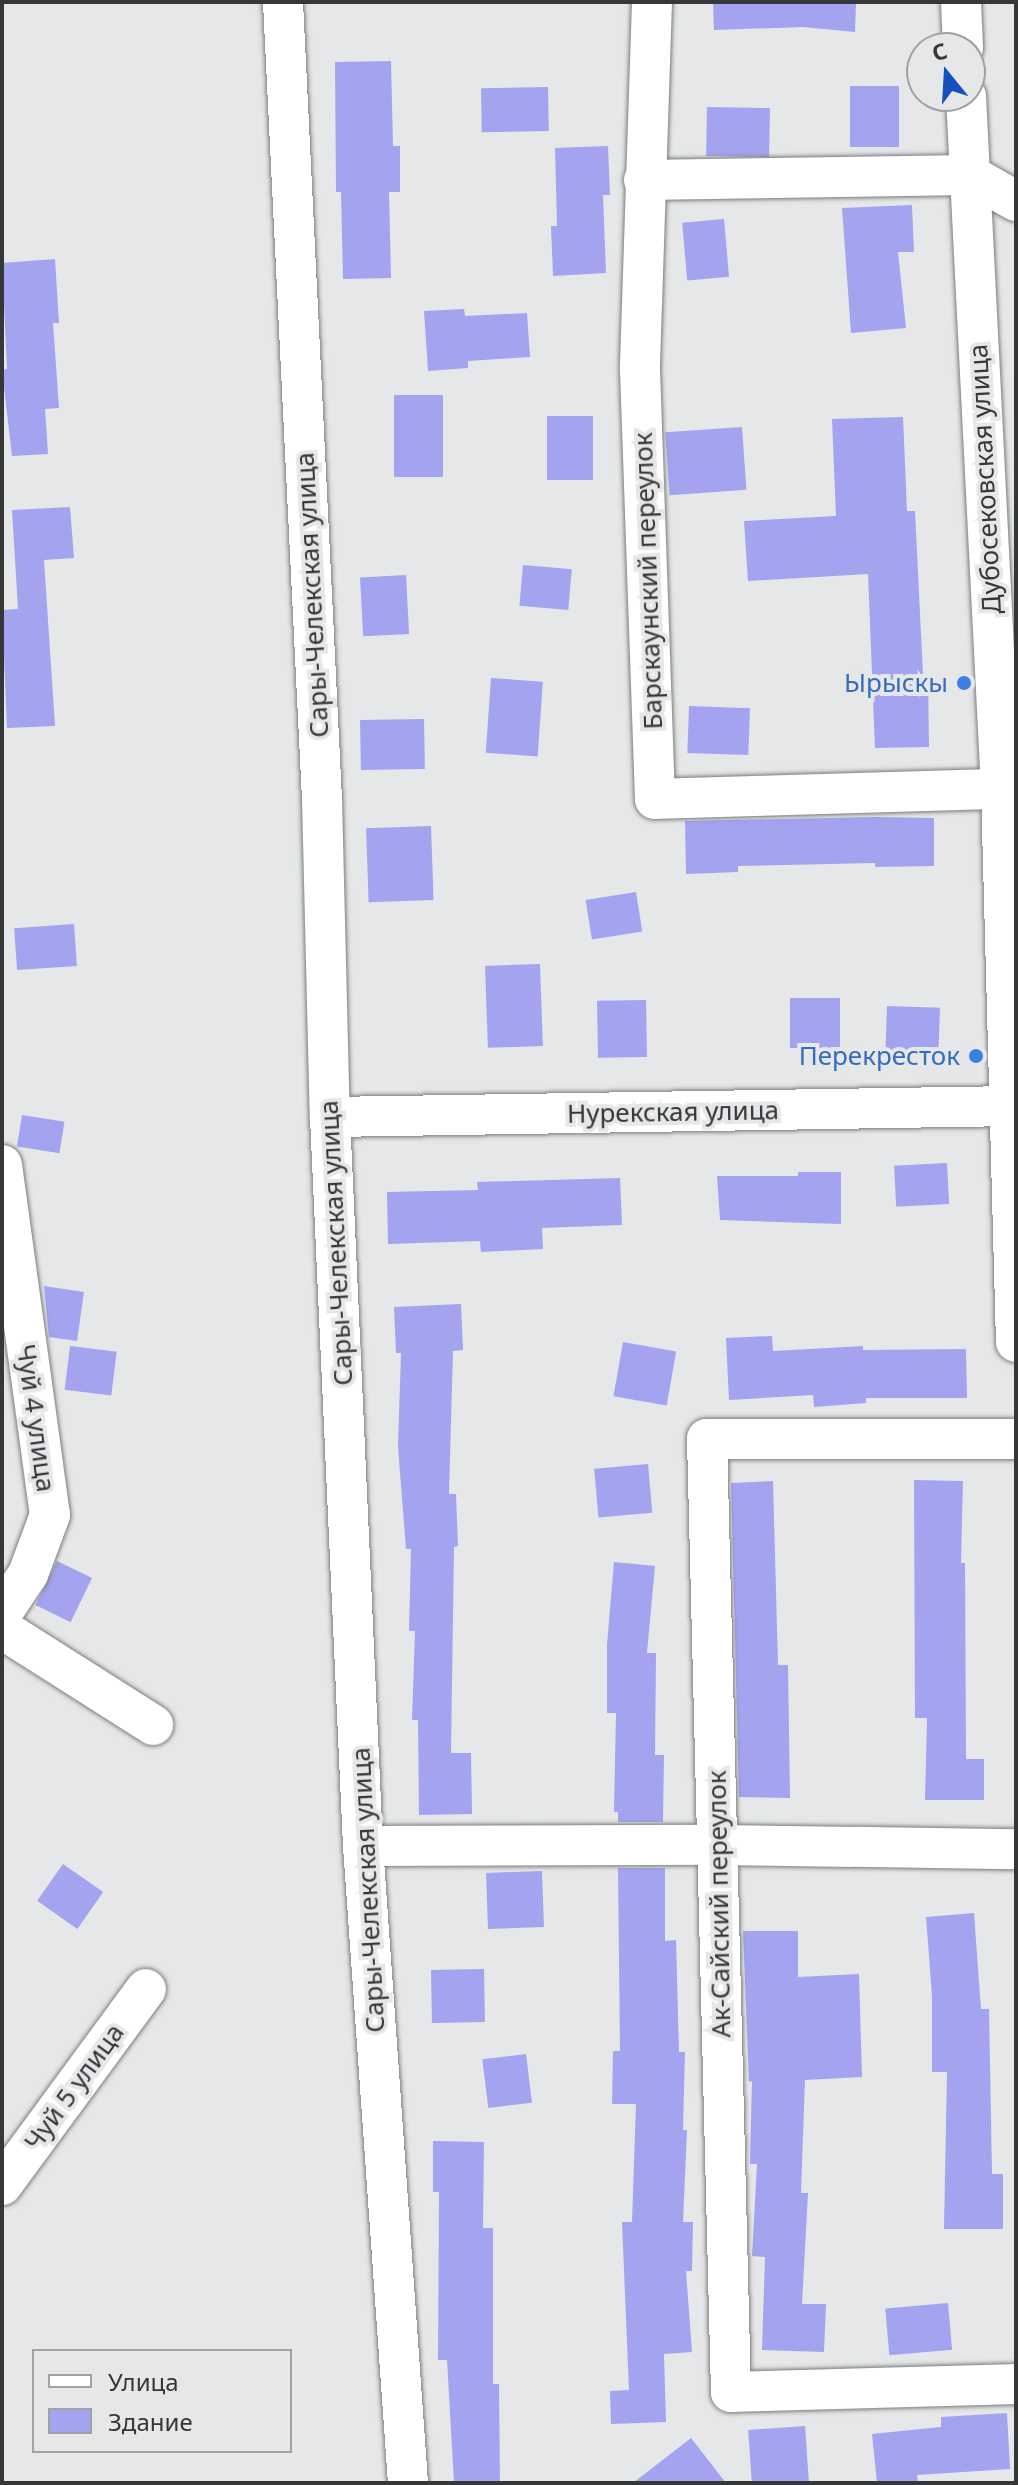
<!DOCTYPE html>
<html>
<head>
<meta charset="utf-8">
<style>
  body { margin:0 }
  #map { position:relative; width:1018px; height:2485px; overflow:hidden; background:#e5e7e9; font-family:"Noto Sans",sans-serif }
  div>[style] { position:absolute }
  .building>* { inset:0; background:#a4a3ef; transform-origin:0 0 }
  .roads { filter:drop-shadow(0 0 2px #7c7e7f) drop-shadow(0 0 2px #7c7e7f) }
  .street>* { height:40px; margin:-20px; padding:0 20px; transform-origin:20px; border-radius:20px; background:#fff }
  .dots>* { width:22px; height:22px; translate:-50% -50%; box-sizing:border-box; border:4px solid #e5e7e9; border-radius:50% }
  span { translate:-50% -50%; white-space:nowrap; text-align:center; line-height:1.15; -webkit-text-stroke:8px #e5e7e9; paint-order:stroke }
  .street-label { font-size:26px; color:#363738 }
  .shop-label { font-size:26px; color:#366cbe }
  .right { translate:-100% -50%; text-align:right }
  .frame { position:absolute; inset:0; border:4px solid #363738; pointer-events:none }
  .legend { position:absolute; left:32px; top:2349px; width:260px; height:104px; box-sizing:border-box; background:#e5e7e9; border:2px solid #9fa1a2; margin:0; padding:10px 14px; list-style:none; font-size:24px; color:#363738 }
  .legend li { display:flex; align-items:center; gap:16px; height:40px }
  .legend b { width:40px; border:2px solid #9fa1a2 }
  .north { position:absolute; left:906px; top:32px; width:80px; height:80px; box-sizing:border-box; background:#e5e7e9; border:2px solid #9fa1a2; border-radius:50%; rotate:342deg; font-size:22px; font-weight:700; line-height:32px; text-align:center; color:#363738 }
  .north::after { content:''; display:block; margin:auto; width:28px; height:36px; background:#1550bc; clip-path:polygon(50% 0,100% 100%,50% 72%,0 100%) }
</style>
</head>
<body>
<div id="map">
  <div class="building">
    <i style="clip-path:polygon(713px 2px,856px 2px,855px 32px,803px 27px,714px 30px)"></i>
    <i style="clip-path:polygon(391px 61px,393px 146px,400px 146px,400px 192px,389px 192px,391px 278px,343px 279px,341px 192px,336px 192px,335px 62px)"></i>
    <i style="left:850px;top:86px;width:49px;height:61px"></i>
    <i style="left:548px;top:87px;width:44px;height:67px;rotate:89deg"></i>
    <i style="left:707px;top:107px;width:63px;height:49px;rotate:1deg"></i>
    <i style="clip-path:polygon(608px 146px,610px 195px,603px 195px,606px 273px,553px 276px,551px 226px,557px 226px,555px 148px)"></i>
    <i style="clip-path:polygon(912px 205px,914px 252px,898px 252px,906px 328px,851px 333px,842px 208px)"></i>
    <i style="left:724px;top:219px;width:58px;height:42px;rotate:85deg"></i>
    <i style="clip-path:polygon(55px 259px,59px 323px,53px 323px,59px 408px,45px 409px,48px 454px,12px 456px,2px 370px,7px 369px,2px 263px)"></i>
    <i style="clip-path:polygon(464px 309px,465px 316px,527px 313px,530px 357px,468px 361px,468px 368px,428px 371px,424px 311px)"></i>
    <i style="left:394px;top:395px;width:49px;height:82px"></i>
    <i style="left:547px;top:416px;width:46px;height:64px"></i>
    <i style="clip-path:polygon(903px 417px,907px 511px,915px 511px,923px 675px,928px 675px,929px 747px,875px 748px,868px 574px,748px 581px,744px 521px,836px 516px,832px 419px)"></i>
    <i style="left:742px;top:427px;width:63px;height:77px;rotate:86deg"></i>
    <i style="clip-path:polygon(70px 507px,74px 558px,44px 560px,55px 726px,7px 728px,2px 610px,18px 609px,12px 510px)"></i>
    <i style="left:523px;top:565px;width:49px;height:41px;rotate:5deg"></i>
    <i style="left:406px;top:575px;width:59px;height:46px;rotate:87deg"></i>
    <i style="left:491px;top:678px;width:52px;height:75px;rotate:4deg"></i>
    <i style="left:689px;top:706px;width:61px;height:47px;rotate:2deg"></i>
    <i style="left:424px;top:719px;width:50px;height:64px;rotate:89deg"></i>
    <i style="clip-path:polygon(875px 817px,934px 818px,934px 866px,875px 867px,875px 863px,738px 866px,738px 872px,686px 874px,685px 821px)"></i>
    <i style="left:431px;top:826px;width:74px;height:65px;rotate:88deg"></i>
    <i style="left:636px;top:892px;width:40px;height:51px;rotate:81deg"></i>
    <i style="left:74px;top:924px;width:42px;height:60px;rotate:86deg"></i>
    <i style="left:540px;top:964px;width:82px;height:55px;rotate:88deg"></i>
    <i style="left:840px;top:998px;width:50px;height:50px;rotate:90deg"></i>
    <i style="left:646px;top:1000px;width:57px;height:49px;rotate:89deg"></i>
    <i style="left:887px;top:1006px;width:53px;height:47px;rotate:2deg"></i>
    <i style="left:22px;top:1115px;width:43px;height:32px;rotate:9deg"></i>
    <i style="left:947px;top:1163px;width:41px;height:53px;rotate:87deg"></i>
    <i style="clip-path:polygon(798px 1172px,841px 1172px,841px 1224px,720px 1220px,717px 1176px,798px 1176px)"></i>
    <i style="clip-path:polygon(620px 1178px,622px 1225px,542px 1228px,543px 1249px,481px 1252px,480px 1241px,388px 1244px,387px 1192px,478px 1190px,477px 1182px)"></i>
    <i style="clip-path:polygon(44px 1286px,84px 1292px,77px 1341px,49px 1337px)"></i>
    <i style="clip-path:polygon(461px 1304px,463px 1350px,453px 1351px,449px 1494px,456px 1494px,458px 1546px,454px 1547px,451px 1753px,471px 1753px,472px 1814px,419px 1815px,418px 1720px,412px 1720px,415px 1631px,409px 1631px,411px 1549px,406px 1549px,398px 1447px,401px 1353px,396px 1353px,394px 1307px)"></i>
    <i style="clip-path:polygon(772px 1336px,773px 1351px,863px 1346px,863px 1350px,966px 1349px,967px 1398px,866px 1398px,866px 1403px,814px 1407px,813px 1395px,729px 1400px,726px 1338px)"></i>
    <i style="left:623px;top:1342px;width:54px;height:55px;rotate:10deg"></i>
    <i style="left:70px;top:1346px;width:47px;height:44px;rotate:7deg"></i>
    <i style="left:648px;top:1464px;width:49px;height:54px;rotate:85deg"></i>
    <i style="clip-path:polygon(914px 1480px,963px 1481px,961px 1563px,965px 1563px,966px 1759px,984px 1759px,984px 1800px,925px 1800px,927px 1718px,915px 1718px)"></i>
    <i style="clip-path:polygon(773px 1481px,778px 1665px,788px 1665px,790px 1798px,739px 1797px,731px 1483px)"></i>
    <i style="left:57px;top:1561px;width:39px;height:49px;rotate:26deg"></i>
    <i style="clip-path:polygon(614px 1562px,655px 1566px,647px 1653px,656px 1653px,655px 1755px,664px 1755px,663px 1822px,618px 1822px,618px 1812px,614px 1812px,616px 1713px,607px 1713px,607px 1644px)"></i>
    <i style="left:63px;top:1864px;width:49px;height:45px;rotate:35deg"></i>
    <i style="clip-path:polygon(618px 1868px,665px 1868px,665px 1941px,676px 1940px,679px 2052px,685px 2052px,683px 2130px,687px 2130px,683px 2222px,693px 2222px,692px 2271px,686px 2271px,692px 2352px,664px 2354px,666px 2422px,611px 2424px,610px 2391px,629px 2390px,622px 2222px,632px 2222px,636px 2104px,612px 2104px,613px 2051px,620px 2051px)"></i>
    <i style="left:542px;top:1871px;width:56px;height:56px;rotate:88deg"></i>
    <i style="clip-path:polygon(974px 1913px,981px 2009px,989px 2009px,992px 2174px,1003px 2174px,1003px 2229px,944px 2229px,947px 2072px,932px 2072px,932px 1996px,926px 1917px)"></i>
    <i style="clip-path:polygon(743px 1931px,798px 1931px,798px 1977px,859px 1974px,862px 2077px,805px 2080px,801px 2193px,808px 2193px,802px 2304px,826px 2304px,824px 2352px,762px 2350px,765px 2257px,752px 2256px,757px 2164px,750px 2164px,752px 2081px,749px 2082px)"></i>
    <i style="left:484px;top:1969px;width:53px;height:53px;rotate:89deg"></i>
    <i style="left:526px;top:2054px;width:49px;height:44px;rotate:83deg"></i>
    <i style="clip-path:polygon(433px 2141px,484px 2142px,483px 2228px,493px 2228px,493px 2384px,499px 2384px,500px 2483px,454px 2483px,447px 2360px,438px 2360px,439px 2192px,433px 2192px)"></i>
    <i style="left:948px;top:2303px;width:47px;height:63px;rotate:85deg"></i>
    <i style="clip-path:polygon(1007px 2413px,1010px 2469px,917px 2475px,918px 2483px,877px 2483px,872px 2434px,941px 2427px,941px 2417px)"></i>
    <i style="left:805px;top:2426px;width:57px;height:57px;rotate:86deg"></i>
    <i style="clip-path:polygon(691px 2438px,726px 2483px,633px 2483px)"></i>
  </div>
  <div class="roads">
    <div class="street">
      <i style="left:283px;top:2px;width:798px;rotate:87.2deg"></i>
      <i style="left:322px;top:799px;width:318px;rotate:88.6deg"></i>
      <i style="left:330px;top:1117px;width:730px;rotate:87.41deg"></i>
      <i style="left:363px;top:1846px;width:639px;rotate:85.96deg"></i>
      <i style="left:652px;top:2px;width:368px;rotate:91.9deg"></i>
      <i style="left:640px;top:370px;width:429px;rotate:88deg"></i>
      <i style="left:655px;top:799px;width:361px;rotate:-1.7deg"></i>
      <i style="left:961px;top:2px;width:46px;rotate:87.5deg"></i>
      <i style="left:966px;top:96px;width:694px;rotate:87.11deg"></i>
      <i style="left:1001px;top:789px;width:553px;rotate:88.45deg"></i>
      <i style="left:644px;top:180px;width:326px;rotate:-0.9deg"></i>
      <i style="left:970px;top:175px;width:53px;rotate:29.5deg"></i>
      <i style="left:330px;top:1117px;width:686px;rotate:-0.92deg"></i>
      <i style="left:2px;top:1165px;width:353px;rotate:82.2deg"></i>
      <i style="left:50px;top:1515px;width:63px;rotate:110.4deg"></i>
      <i style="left:28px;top:1574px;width:47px;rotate:123.7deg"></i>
      <i style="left:1016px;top:1439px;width:309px;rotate:180deg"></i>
      <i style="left:707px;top:1439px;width:953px;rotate:88.56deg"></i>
      <i style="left:731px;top:2392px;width:285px;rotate:-1.6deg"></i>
      <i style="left:2px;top:1629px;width:179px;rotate:32.4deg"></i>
      <i style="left:363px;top:1846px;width:355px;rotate:-0.2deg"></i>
      <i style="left:718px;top:1845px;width:298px;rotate:0.8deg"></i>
      <i style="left:2px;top:2185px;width:243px;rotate:-53.7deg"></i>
    </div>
  </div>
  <div class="dots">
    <i style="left:964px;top:683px;background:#3f7fe0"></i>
    <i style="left:976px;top:1056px;background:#3f7fe0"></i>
  </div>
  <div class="street-label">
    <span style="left:985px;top:479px;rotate:-93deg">Дубосековская улица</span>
    <span style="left:648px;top:581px;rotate:-92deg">Барскаунский переулок</span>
    <span style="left:312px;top:595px;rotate:-93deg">Сары-Челекская улица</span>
    <span style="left:673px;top:1112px;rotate:-1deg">Нурекская улица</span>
    <span style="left:336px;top:1243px;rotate:-93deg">Сары-Челекская улица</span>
    <span style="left:36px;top:1418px;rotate:82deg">Чуй 4 улица</span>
    <span style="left:368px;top:1890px;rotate:-93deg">Сары-Челекская улица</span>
    <span style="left:719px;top:1904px;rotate:-91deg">Ак-Сайский переулок</span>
    <span style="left:74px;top:2087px;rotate:-54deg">Чуй 5 улица</span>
  </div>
  <div class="shop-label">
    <span class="right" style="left:948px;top:683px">Ырыскы</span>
    <span class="right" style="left:960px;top:1056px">Перекресток</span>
  </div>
  <div class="frame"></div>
  <ul class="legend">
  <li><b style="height:10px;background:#fff"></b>Улица</li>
  <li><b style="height:22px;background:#a4a3ef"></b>Здание</li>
  </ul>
  <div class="north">С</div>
</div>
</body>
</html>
